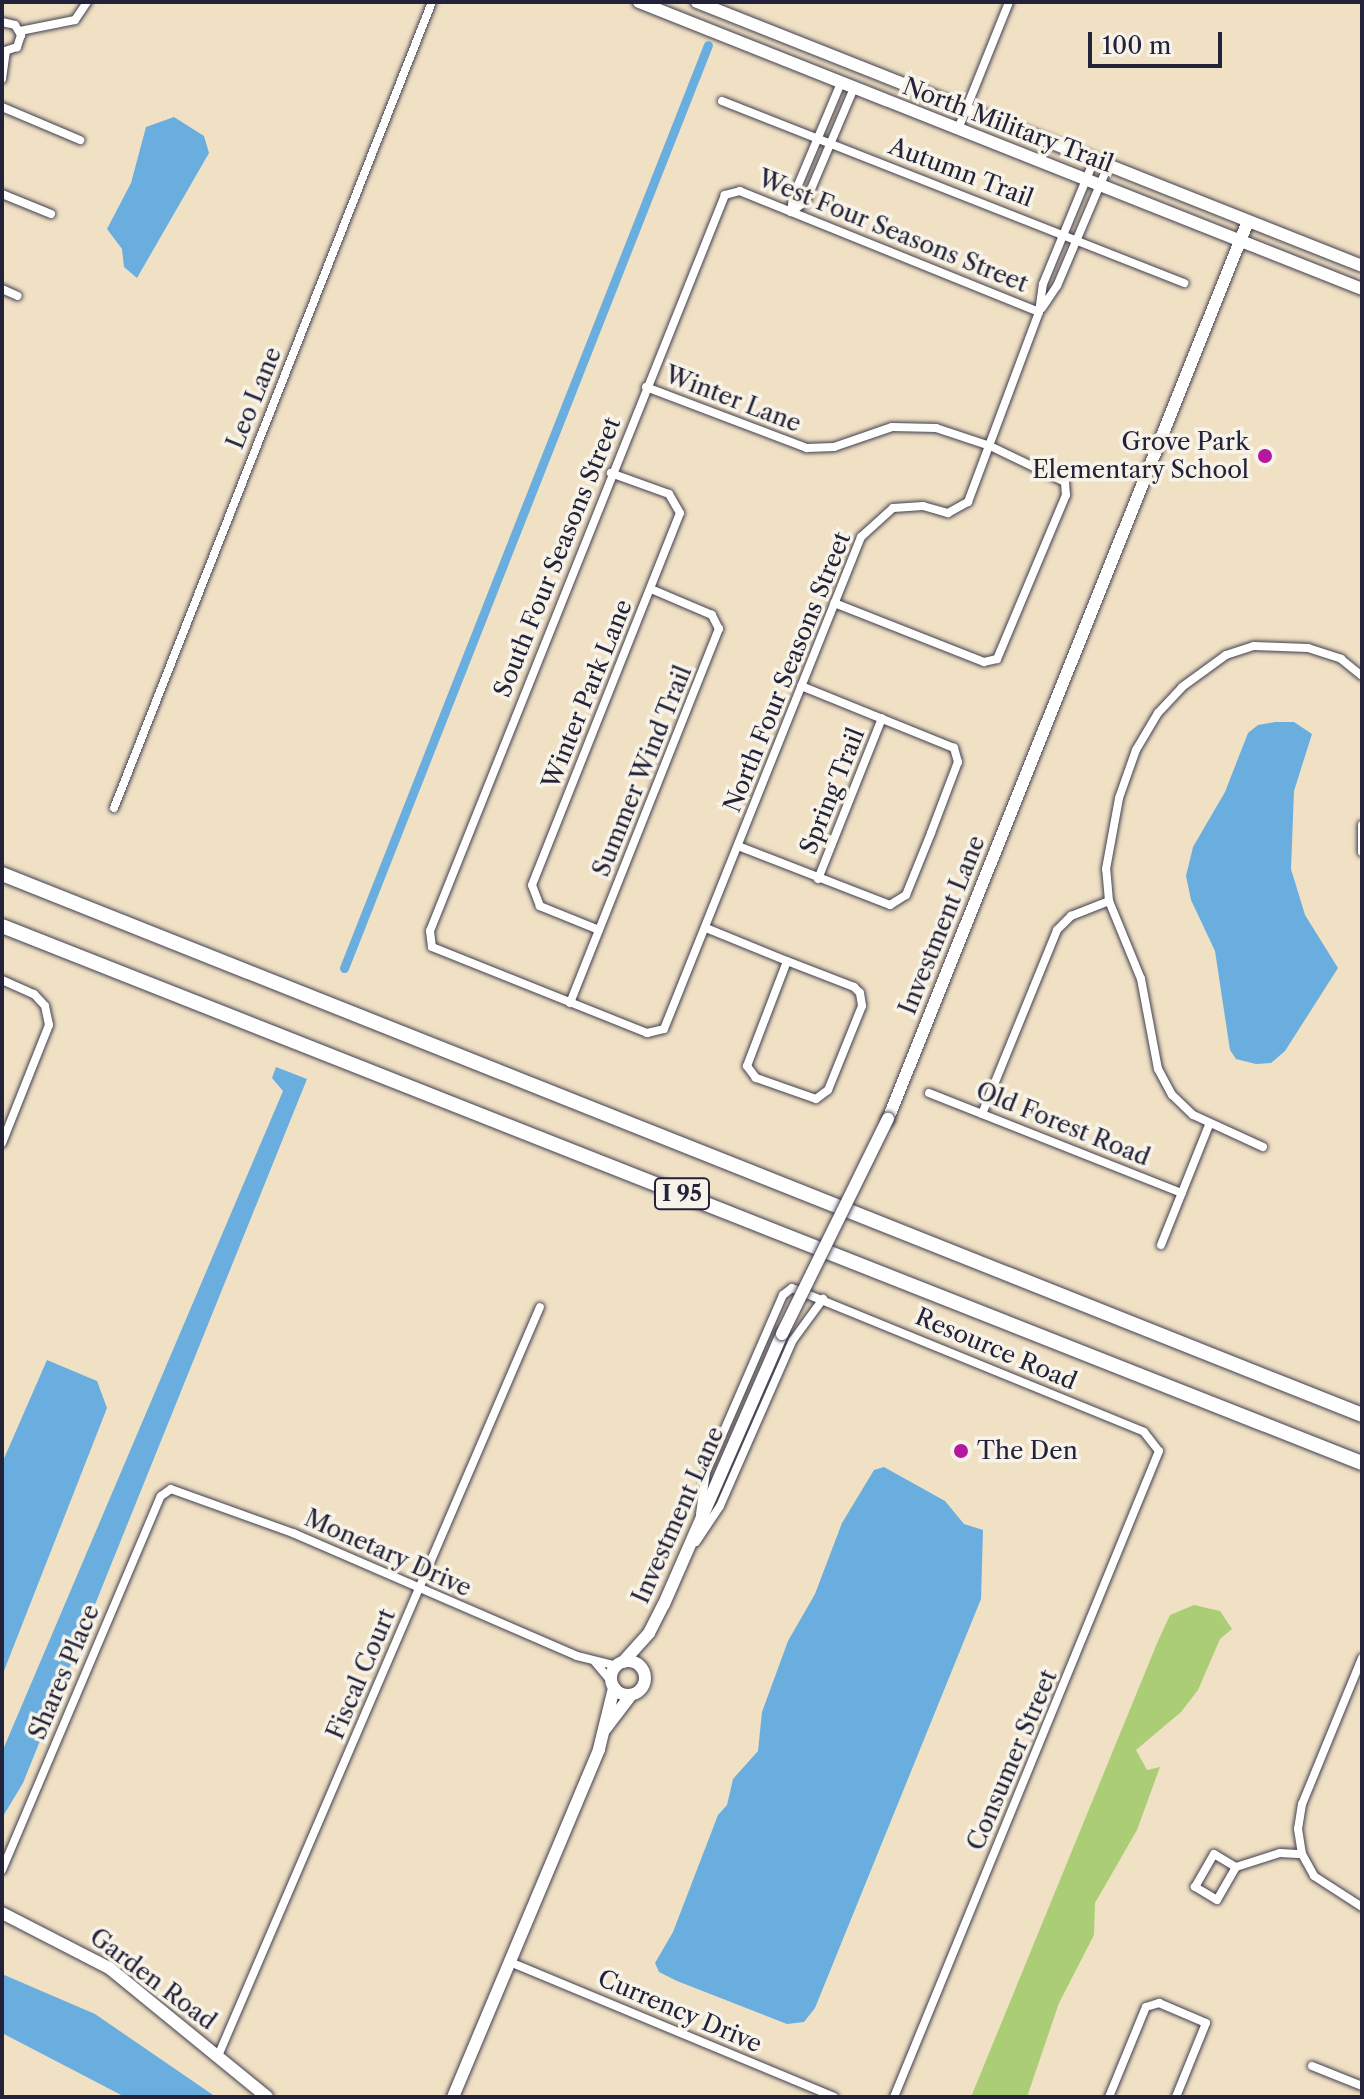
<!DOCTYPE html>
<html>
<head>
<meta charset="utf-8">
<style>
  body { margin:0 }
  #map { position:relative; width:1364px; height:2099px; overflow:hidden; background:#f0e1c4; font-family:"Libre Caslon Text",serif }
  div>[style] { position:absolute }
  .green>* { inset:0; background:#aacd76 }
  .water>* { inset:0; background:#69aedf }
  .canal>* { height:9px; margin:-4.5px; padding:0 4.5px; transform-origin:4.5px; border-radius:4.5px; background:#69aedf }
  .roads { filter:drop-shadow(0 0 2px #413f50) drop-shadow(0 0 2px #413f50) }
  .street>* { height:8px; margin:-4px; padding:0 4px; transform-origin:4px; border-radius:4px; background:#fff }
  .secondary>* { height:12px; margin:-6px; padding:0 6px; transform-origin:6px; border-radius:6px; background:#fff }
  .secondary>.ring { margin:-6px; padding:0; box-sizing:content-box; background:none; border:12px solid #fff; border-radius:50% }
  .highway>* { height:14px; margin:-7px; padding:0 7px; transform-origin:7px; border-radius:7px; background:#fff }
  .bridges { filter:drop-shadow(0 0 2px #413f50) drop-shadow(0 0 2px #413f50) }
  .secondary-bridge>* { height:12px; margin:-6px; padding:0 6px; transform-origin:6px; border-radius:6px; background:#fff }
  .dots>* { width:22px; height:22px; translate:-50% -50%; box-sizing:border-box; border:4px solid #f7f3e8; border-radius:50% }
  span { translate:-50% -50%; white-space:nowrap; text-align:center; line-height:1.15; -webkit-text-stroke:7px #f7f3e8; paint-order:stroke }
  .shield-label span { padding:2px 6px; background:#f7f3e8; border:2px solid; border-radius:6px; -webkit-text-stroke-width:0 }
  .shield-label { font-size:22px; color:#22223b; font-weight:700 }
  .street-label { font-size:24px; color:#22223b }
  .poi-label { font-size:24px; color:#22223b }
  .right { translate:-100% -50%; text-align:right }
  .left { translate:0 -50%; text-align:left }
  .frame { position:absolute; inset:0; border:4px solid #22223b; pointer-events:none }
  .scale { position:absolute; left:1088px; top:32px; width:134px; height:36px; box-sizing:border-box; border:4px solid #22223b; border-top:0; padding-left:10px; font-size:24px; line-height:28px; white-space:nowrap; color:#22223b; -webkit-text-stroke:6px #f7f3e8; paint-order:stroke }
</style>
</head>
<body>
<div id="map">
  <div class="green">
    <i style="clip-path:polygon(1194px 1605px,1220px 1611px,1232px 1629px,1220px 1639px,1198px 1690px,1181px 1712px,1136px 1750px,1147px 1770px,1160px 1767px,1137px 1830px,1095px 1903px,1094px 1935px,1059px 2003px,1027px 2097px,971px 2097px,1158px 1641px,1170px 1615px)"></i>
  </div>
  <div class="water">
    <i style="clip-path:polygon(174px 117px,204px 136px,209px 153px,137px 278px,124px 267px,122px 249px,107px 229px,131px 183px,146px 127px)"></i>
    <i style="clip-path:polygon(1275px 722px,1294px 722px,1312px 734px,1294px 791px,1291px 869px,1305px 915px,1338px 968px,1285px 1051px,1271px 1063px,1256px 1064px,1236px 1059px,1230px 1050px,1215px 951px,1191px 900px,1186px 876px,1193px 847px,1225px 792px,1248px 733px,1258px 725px)"></i>
    <i style="clip-path:polygon(276px 1067px,307px 1079px,23px 1783px,2px 1818px,2px 1752px,283px 1091px,272px 1078px)"></i>
    <i style="clip-path:polygon(47px 1360px,97px 1381px,107px 1408px,2px 1676px,2px 1463px)"></i>
    <i style="clip-path:polygon(884px 1467px,945px 1501px,964px 1524px,983px 1530px,981px 1599px,815px 2008px,804px 2022px,787px 2024px,677px 1981px,659px 1972px,655px 1963px,673px 1932px,718px 1815px,727px 1805px,733px 1779px,758px 1751px,762px 1712px,788px 1641px,815px 1594px,842px 1523px,874px 1470px)"></i>
    <i style="clip-path:polygon(2px 1974px,95px 2014px,216px 2097px,125px 2097px,2px 2033px)"></i>
  </div>
  <div class="canal">
    <i style="left:344px;top:968px;width:992px;rotate:-68.48deg"></i>
  </div>
  <div class="roads">
    <div class="street">
      <i style="left:2px;top:22px;width:13px;rotate:13deg"></i>
      <i style="left:15px;top:25px;width:12px;rotate:59deg"></i>
      <i style="left:21px;top:35px;width:13px;rotate:108deg"></i>
      <i style="left:17px;top:47px;width:16px;rotate:162deg"></i>
      <i style="left:20px;top:31px;width:56px;rotate:-11.3deg"></i>
      <i style="left:75px;top:20px;width:22px;rotate:-56deg"></i>
      <i style="left:2px;top:79px;width:27px;rotate:-82deg"></i>
      <i style="left:722px;top:101px;width:497px;rotate:21.5deg"></i>
      <i style="left:2px;top:107px;width:85px;rotate:22.9deg"></i>
      <i style="left:958px;top:129px;width:137px;rotate:-68.1deg"></i>
      <i style="left:2px;top:194px;width:53px;rotate:22.2deg"></i>
      <i style="left:791px;top:212px;width:19px;rotate:-36deg"></i>
      <i style="left:806px;top:201px;width:123px;rotate:-67deg"></i>
      <i style="left:791px;top:212px;width:15px;rotate:-82deg"></i>
      <i style="left:793px;top:197px;width:124px;rotate:-67.2deg"></i>
      <i style="left:2px;top:289px;width:17px;rotate:24deg"></i>
      <i style="left:1042px;top:308px;width:27px;rotate:-56deg"></i>
      <i style="left:1057px;top:286px;width:130px;rotate:-67deg"></i>
      <i style="left:1039px;top:312px;width:323px;rotate:-158deg"></i>
      <i style="left:740px;top:191px;width:16px;rotate:165deg"></i>
      <i style="left:725px;top:195px;width:793px;rotate:111.84deg"></i>
      <i style="left:430px;top:931px;width:16px;rotate:83deg"></i>
      <i style="left:432px;top:947px;width:232px;rotate:21.8deg"></i>
      <i style="left:647px;top:1033px;width:17px;rotate:-13deg"></i>
      <i style="left:664px;top:1029px;width:530px;rotate:-68.18deg"></i>
      <i style="left:861px;top:537px;width:43px;rotate:-42.2deg"></i>
      <i style="left:893px;top:508px;width:30px;rotate:-4deg"></i>
      <i style="left:923px;top:506px;width:26px;rotate:16deg"></i>
      <i style="left:948px;top:513px;width:23px;rotate:-29deg"></i>
      <i style="left:968px;top:502px;width:203px;rotate:-69.5deg"></i>
      <i style="left:1039px;top:312px;width:28px;rotate:-82deg"></i>
      <i style="left:1043px;top:284px;width:134px;rotate:-67.6deg"></i>
      <i style="left:646px;top:387px;width:172px;rotate:20.8deg"></i>
      <i style="left:807px;top:448px;width:27px;rotate:-2deg"></i>
      <i style="left:834px;top:447px;width:61px;rotate:-19deg"></i>
      <i style="left:892px;top:427px;width:44px;rotate:1.3deg"></i>
      <i style="left:936px;top:428px;width:57px;rotate:18.4deg"></i>
      <i style="left:990px;top:446px;width:83px;rotate:25.6deg"></i>
      <i style="left:1065px;top:482px;width:13px;rotate:86deg"></i>
      <i style="left:1066px;top:495px;width:178px;rotate:112.8deg"></i>
      <i style="left:997px;top:659px;width:13px;rotate:167deg"></i>
      <i style="left:984px;top:662px;width:161px;rotate:-158.5deg"></i>
      <i style="left:114px;top:808px;width:866px;rotate:-68.47deg"></i>
      <i style="left:1362px;top:825px;width:27px;rotate:90deg"></i>
      <i style="left:738px;top:846px;width:163px;rotate:21.2deg"></i>
      <i style="left:890px;top:905px;width:19px;rotate:-32deg"></i>
      <i style="left:906px;top:895px;width:67px;rotate:-68deg"></i>
      <i style="left:931px;top:833px;width:76px;rotate:-69.2deg"></i>
      <i style="left:958px;top:762px;width:15px;rotate:-106deg"></i>
      <i style="left:954px;top:748px;width:165px;rotate:-157.9deg"></i>
      <i style="left:818px;top:879px;width:173px;rotate:-68.3deg"></i>
      <i style="left:706px;top:928px;width:87px;rotate:22.2deg"></i>
      <i style="left:787px;top:961px;width:72px;rotate:21.2deg"></i>
      <i style="left:854px;top:987px;width:8px;rotate:45deg"></i>
      <i style="left:860px;top:993px;width:13px;rotate:81deg"></i>
      <i style="left:862px;top:1006px;width:91px;rotate:112deg"></i>
      <i style="left:828px;top:1090px;width:15px;rotate:143deg"></i>
      <i style="left:816px;top:1099px;width:64px;rotate:-160.7deg"></i>
      <i style="left:756px;top:1078px;width:15px;rotate:-127deg"></i>
      <i style="left:747px;top:1066px;width:112px;rotate:-69.1deg"></i>
      <i style="left:599px;top:930px;width:64px;rotate:-157.9deg"></i>
      <i style="left:540px;top:906px;width:22px;rotate:-111deg"></i>
      <i style="left:532px;top:885px;width:400px;rotate:-68.3deg"></i>
      <i style="left:680px;top:513px;width:22px;rotate:-120deg"></i>
      <i style="left:669px;top:494px;width:62px;rotate:-160.1deg"></i>
      <i style="left:2px;top:980px;width:35px;rotate:24deg"></i>
      <i style="left:34px;top:994px;width:16px;rotate:47deg"></i>
      <i style="left:45px;top:1006px;width:19px;rotate:78deg"></i>
      <i style="left:49px;top:1025px;width:127px;rotate:111.7deg"></i>
      <i style="left:570px;top:1003px;width:403px;rotate:-68.3deg"></i>
      <i style="left:719px;top:629px;width:16px;rotate:-117deg"></i>
      <i style="left:712px;top:615px;width:66px;rotate:-156.9deg"></i>
      <i style="left:929px;top:1093px;width:272px;rotate:21.6deg"></i>
      <i style="left:982px;top:1114px;width:199px;rotate:-67.8deg"></i>
      <i style="left:1057px;top:930px;width:20px;rotate:-45deg"></i>
      <i style="left:1071px;top:916px;width:41px;rotate:-21.5deg"></i>
      <i style="left:1263px;top:1147px;width:77px;rotate:-155.4deg"></i>
      <i style="left:1193px;top:1115px;width:29px;rotate:-136deg"></i>
      <i style="left:1172px;top:1095px;width:30px;rotate:-118deg"></i>
      <i style="left:1158px;top:1069px;width:92px;rotate:-100.7deg"></i>
      <i style="left:1141px;top:979px;width:84px;rotate:-112.3deg"></i>
      <i style="left:1109px;top:901px;width:32px;rotate:-95deg"></i>
      <i style="left:1106px;top:869px;width:72px;rotate:-79.6deg"></i>
      <i style="left:1119px;top:798px;width:51px;rotate:-70.5deg"></i>
      <i style="left:1136px;top:750px;width:43px;rotate:-59.3deg"></i>
      <i style="left:1158px;top:713px;width:35px;rotate:-47deg"></i>
      <i style="left:1182px;top:687px;width:54px;rotate:-36deg"></i>
      <i style="left:1226px;top:655px;width:29px;rotate:-18deg"></i>
      <i style="left:1254px;top:646px;width:54px;rotate:2.1deg"></i>
      <i style="left:1308px;top:648px;width:35px;rotate:18deg"></i>
      <i style="left:1341px;top:659px;width:27px;rotate:39deg"></i>
      <i style="left:1161px;top:1245px;width:129px;rotate:-68.2deg"></i>
      <i style="left:700px;top:1514px;width:42px;rotate:-81.9deg"></i>
      <i style="left:706px;top:1472px;width:193px;rotate:-66.5deg"></i>
      <i style="left:783px;top:1295px;width:11px;rotate:-38deg"></i>
      <i style="left:792px;top:1288px;width:380px;rotate:22.2deg"></i>
      <i style="left:1144px;top:1432px;width:24px;rotate:52deg"></i>
      <i style="left:1159px;top:1451px;width:698px;rotate:112.3deg"></i>
      <i style="left:696px;top:1542px;width:43px;rotate:-56.3deg"></i>
      <i style="left:720px;top:1506px;width:181px;rotate:-66.3deg"></i>
      <i style="left:793px;top:1340px;width:51px;rotate:-53.8deg"></i>
      <i style="left:1362px;top:1658px;width:158px;rotate:112.3deg"></i>
      <i style="left:1302px;top:1804px;width:25px;rotate:99deg"></i>
      <i style="left:1298px;top:1829px;width:25px;rotate:81deg"></i>
      <i style="left:1302px;top:1854px;width:25px;rotate:61deg"></i>
      <i style="left:1314px;top:1876px;width:57px;rotate:32.9deg"></i>
      <i style="left:595px;top:1662px;width:25px;rotate:50deg"></i>
      <i style="left:1236px;top:1867px;width:38px;rotate:120deg"></i>
      <i style="left:1217px;top:1900px;width:26px;rotate:-149deg"></i>
      <i style="left:1195px;top:1887px;width:38px;rotate:-60deg"></i>
      <i style="left:1214px;top:1854px;width:26px;rotate:31deg"></i>
      <i style="left:1236px;top:1867px;width:46px;rotate:-17.7deg"></i>
      <i style="left:1280px;top:1853px;width:22px;rotate:3deg"></i>
      <i style="left:2px;top:1870px;width:406px;rotate:-67deg"></i>
      <i style="left:161px;top:1496px;width:12px;rotate:-35deg"></i>
      <i style="left:171px;top:1489px;width:130px;rotate:19.8deg"></i>
      <i style="left:293px;top:1533px;width:309px;rotate:23.4deg"></i>
      <i style="left:577px;top:1656px;width:41px;rotate:14deg"></i>
      <i style="left:510px;top:1962px;width:351px;rotate:22.6deg"></i>
      <i style="left:218px;top:2056px;width:815px;rotate:-66.74deg"></i>
      <i style="left:1312px;top:2066px;width:54px;rotate:21.8deg"></i>
      <i style="left:1109px;top:2097px;width:97px;rotate:-67.7deg"></i>
      <i style="left:1146px;top:2007px;width:14px;rotate:-17deg"></i>
      <i style="left:1159px;top:2003px;width:51px;rotate:23.1deg"></i>
      <i style="left:1206px;top:2023px;width:80px;rotate:112.1deg"></i>
    </div>
    <div class="secondary">
      <i style="left:639px;top:2px;width:778px;rotate:21.65deg"></i>
      <i style="left:697px;top:2px;width:715px;rotate:21.65deg"></i>
      <i style="left:888px;top:1119px;width:967px;rotate:-68.15deg"></i>
      <i class="ring" style="left:611px;top:1661px;width:22px;height:22px"></i>
      <i style="left:623px;top:1662px;width:39px;rotate:-48deg"></i>
      <i style="left:649px;top:1633px;width:33px;rotate:-63deg"></i>
      <i style="left:664px;top:1604px;width:295px;rotate:-66.4deg"></i>
      <i style="left:605px;top:1729px;width:43px;rotate:-52.6deg"></i>
      <i style="left:2px;top:1913px;width:120px;rotate:27.2deg"></i>
      <i style="left:109px;top:1968px;width:204px;rotate:39.2deg"></i>
      <i style="left:453px;top:2097px;width:377px;rotate:-67.2deg"></i>
      <i style="left:599px;top:1749px;width:63px;rotate:-76.2deg"></i>
    </div>
    <div class="highway">
      <i style="left:2px;top:874px;width:1464px;rotate:21.69deg"></i>
      <i style="left:2px;top:926px;width:1462px;rotate:21.55deg"></i>
    </div>
  </div>
  <div class="bridges">
    <div class="secondary-bridge">
      <i style="left:782px;top:1334px;width:240px;rotate:-63.8deg"></i>
    </div>
  </div>
  <div class="dots">
    <i style="left:1265px;top:456px;background:#b5179e"></i>
    <i style="left:961px;top:1451px;background:#b5179e"></i>
  </div>
  <div class="shield-label">
    <span style="left:682px;top:1194px">I 95</span>
  </div>
  <div class="street-label">
    <span style="left:1008px;top:125px;rotate:21deg">North Military Trail</span>
    <span style="left:961px;top:172px;rotate:21deg">Autumn Trail</span>
    <span style="left:893px;top:231px;rotate:22deg">West Four Seasons Street</span>
    <span style="left:254px;top:398px;rotate:-68deg">Leo Lane</span>
    <span style="left:733px;top:399px;rotate:21deg">Winter Lane</span>
    <span style="left:557px;top:557px;rotate:-68deg">South Four Seasons Street</span>
    <span style="left:787px;top:672px;rotate:-68deg">North Four Seasons Street</span>
    <span style="left:587px;top:694px;rotate:-68deg">Winter Park Lane</span>
    <span style="left:642px;top:771px;rotate:-68deg">Summer Wind Trail</span>
    <span style="left:832px;top:791px;rotate:-68deg">Spring Trail</span>
    <span style="left:942px;top:925px;rotate:-68deg">Investment Lane</span>
    <span style="left:1063px;top:1124px;rotate:22deg">Old Forest Road</span>
    <span style="left:996px;top:1349px;rotate:23deg">Resource Road</span>
    <span style="left:678px;top:1515px;rotate:-66deg">Investment Lane</span>
    <span style="left:388px;top:1553px;rotate:24deg">Monetary Drive</span>
    <span style="left:64px;top:1672px;rotate:-67deg">Shares Place</span>
    <span style="left:361px;top:1674px;rotate:-67deg">Fiscal Court</span>
    <span style="left:1012px;top:1760px;rotate:-67deg">Consumer Street</span>
    <span style="left:153px;top:1979px;rotate:37deg">Garden Road</span>
    <span style="left:680px;top:2011px;rotate:23deg">Currency Drive</span>
  </div>
  <div class="poi-label">
    <span class="right" style="left:1249px;top:456px">Grove Park<br>Elementary School</span>
    <span class="left" style="left:977px;top:1451px">The Den</span>
  </div>
  <div class="frame"></div>
  <div class="scale">100 m</div>
</div>
</body>
</html>
